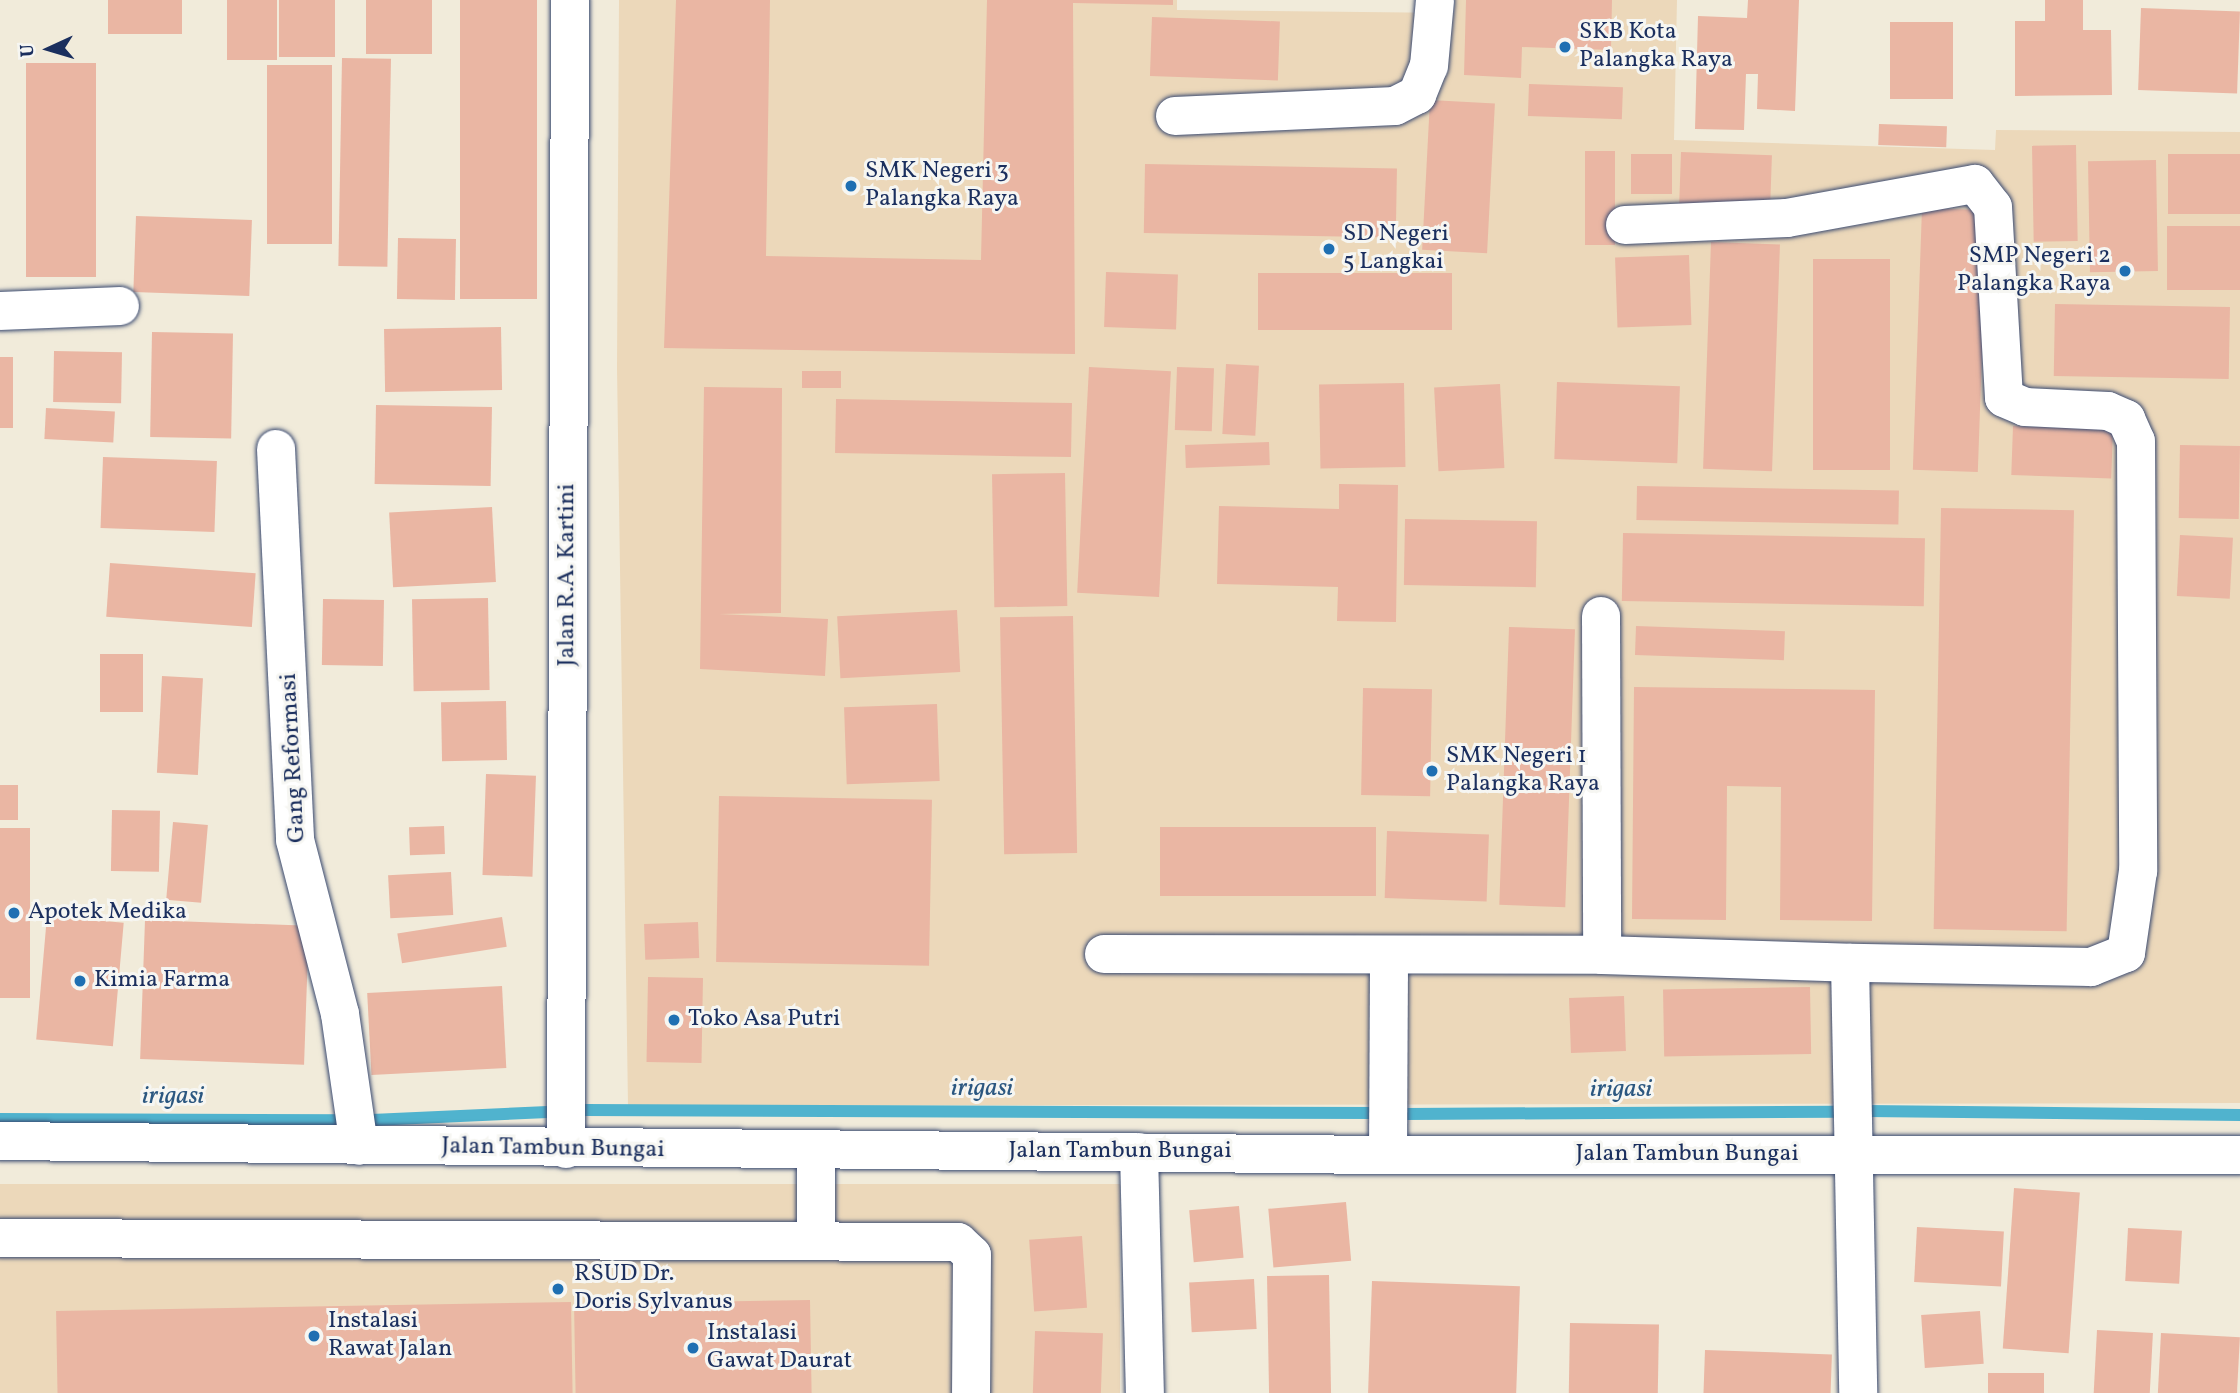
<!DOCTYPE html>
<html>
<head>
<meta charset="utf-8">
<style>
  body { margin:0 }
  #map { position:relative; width:2240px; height:1393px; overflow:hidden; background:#f1ebda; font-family:Vollkorn,serif }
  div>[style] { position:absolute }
  .built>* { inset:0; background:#ecd8ba; transform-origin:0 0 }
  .stream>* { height:12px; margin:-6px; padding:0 6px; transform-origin:6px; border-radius:6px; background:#50b3ce }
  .building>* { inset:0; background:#eab6a3; transform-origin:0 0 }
  .roads { filter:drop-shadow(0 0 2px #3b4b71) drop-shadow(0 0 2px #3b4b71) }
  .minor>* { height:38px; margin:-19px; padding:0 19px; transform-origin:19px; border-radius:19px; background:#fff }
  .major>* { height:38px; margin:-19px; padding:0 19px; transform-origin:19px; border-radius:19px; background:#fff }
  .dots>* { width:19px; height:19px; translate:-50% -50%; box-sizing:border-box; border:4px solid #f6f6f2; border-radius:50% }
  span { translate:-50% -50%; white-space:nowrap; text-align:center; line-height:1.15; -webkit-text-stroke:6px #f6f6f2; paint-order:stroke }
  .poi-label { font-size:24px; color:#1b2f5e }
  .left { translate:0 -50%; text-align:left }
  .right { translate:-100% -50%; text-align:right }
  .street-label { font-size:24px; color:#1b2f5e }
  .water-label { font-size:26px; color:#2b5780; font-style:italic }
  .north { position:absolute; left:14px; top:14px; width:70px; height:70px; -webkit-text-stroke:5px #f6f6f2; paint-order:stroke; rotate:266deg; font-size:19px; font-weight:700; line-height:28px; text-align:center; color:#1b2f5e }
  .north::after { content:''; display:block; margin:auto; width:24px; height:32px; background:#1b2f5e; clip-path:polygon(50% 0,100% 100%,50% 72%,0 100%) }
</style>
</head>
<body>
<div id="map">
  <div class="built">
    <i style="clip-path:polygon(619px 0,1177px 0,1177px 10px,1454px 13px,1455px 0,1677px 0,1674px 140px,1995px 150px,1996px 130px,2240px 132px,2240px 1103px,628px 1106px,617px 368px)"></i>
    <i style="left:0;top:1184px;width:1120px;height:209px"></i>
  </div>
  <div class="stream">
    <i style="left:585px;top:1110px;width:794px;rotate:0.22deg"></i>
    <i style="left:1866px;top:1111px;width:374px;rotate:0.6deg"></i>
    <i style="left:1405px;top:1114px;width:432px;rotate:-0.3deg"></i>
    <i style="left:0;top:1119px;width:346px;rotate:0.2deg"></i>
    <i style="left:372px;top:1120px;width:176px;rotate:-2.6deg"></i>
  </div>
  <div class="building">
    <i style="left:108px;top:0;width:74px;height:34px"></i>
    <i style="left:227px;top:0;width:50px;height:60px"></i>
    <i style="left:279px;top:0;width:56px;height:57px"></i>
    <i style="left:366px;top:0;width:66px;height:54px"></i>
    <i style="left:460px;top:0;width:77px;height:299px"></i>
    <i style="clip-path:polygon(676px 0,770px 0,766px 256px,981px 260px,987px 0,1173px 0,1173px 5px,1073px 3px,1075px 354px,664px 348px)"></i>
    <i style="clip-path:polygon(1466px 0,1612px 0,1611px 50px,1522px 47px,1521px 78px,1464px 75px)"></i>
    <i style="clip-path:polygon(1748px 0,1799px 0,1795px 111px,1757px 109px,1758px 74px,1746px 74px,1744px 130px,1695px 129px,1698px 16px,1747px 18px)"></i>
    <i style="clip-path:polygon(2045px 0,2083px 0,2083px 30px,2111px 30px,2112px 95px,2015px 96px,2015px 21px,2045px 21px)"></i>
    <i style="left:2141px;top:8px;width:99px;height:82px;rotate:2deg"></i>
    <i style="left:1152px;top:17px;width:128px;height:59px;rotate:2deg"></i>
    <i style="left:1890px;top:22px;width:63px;height:77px"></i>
    <i style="left:342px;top:58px;width:49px;height:208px;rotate:1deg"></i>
    <i style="left:26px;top:63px;width:70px;height:214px"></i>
    <i style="left:332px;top:65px;width:179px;height:65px;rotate:90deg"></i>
    <i style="left:1529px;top:84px;width:94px;height:32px;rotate:2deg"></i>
    <i style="left:1430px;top:100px;width:65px;height:150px;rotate:3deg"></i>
    <i style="left:1879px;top:124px;width:68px;height:21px;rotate:2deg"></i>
    <i style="left:2076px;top:145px;width:96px;height:44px;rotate:89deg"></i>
    <i style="left:1585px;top:151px;width:30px;height:94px"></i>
    <i style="left:1681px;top:152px;width:91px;height:58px;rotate:2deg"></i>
    <i style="left:1631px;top:154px;width:41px;height:40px"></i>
    <i style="left:2168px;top:154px;width:72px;height:60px"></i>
    <i style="left:2156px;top:160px;width:111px;height:68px;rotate:89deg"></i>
    <i style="left:1145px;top:164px;width:252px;height:69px;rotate:1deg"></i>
    <i style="left:1922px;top:208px;width:65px;height:262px;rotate:2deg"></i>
    <i style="left:136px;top:216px;width:116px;height:76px;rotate:2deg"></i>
    <i style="left:2240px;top:226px;width:64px;height:73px;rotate:90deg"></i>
    <i style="left:398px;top:238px;width:58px;height:61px;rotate:1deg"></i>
    <i style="left:1711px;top:242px;width:69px;height:227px;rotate:2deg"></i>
    <i style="left:1689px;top:255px;width:70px;height:74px;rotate:88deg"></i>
    <i style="left:1890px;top:259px;width:211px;height:77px;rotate:90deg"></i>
    <i style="left:1106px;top:272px;width:72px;height:55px;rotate:2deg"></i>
    <i style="left:1452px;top:273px;width:57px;height:194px;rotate:90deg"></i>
    <i style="left:2055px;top:304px;width:175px;height:72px;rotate:1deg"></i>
    <i style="left:501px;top:327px;width:63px;height:117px;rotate:89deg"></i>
    <i style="left:152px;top:332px;width:81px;height:105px;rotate:1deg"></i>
    <i style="left:54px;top:351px;width:68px;height:51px;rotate:1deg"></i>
    <i style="left:0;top:357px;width:13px;height:71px"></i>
    <i style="left:1226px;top:364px;width:33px;height:70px;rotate:3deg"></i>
    <i style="left:1089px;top:367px;width:82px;height:226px;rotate:3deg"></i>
    <i style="left:1177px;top:367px;width:37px;height:63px;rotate:2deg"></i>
    <i style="left:802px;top:371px;width:39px;height:17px"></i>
    <i style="left:1557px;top:382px;width:123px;height:77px;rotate:2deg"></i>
    <i style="left:1404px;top:383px;width:84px;height:85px;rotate:89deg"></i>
    <i style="left:1500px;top:384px;width:84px;height:66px;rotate:87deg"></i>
    <i style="clip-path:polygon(704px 387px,782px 388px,781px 613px,719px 614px,828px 619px,825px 676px,700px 669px)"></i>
    <i style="left:836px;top:399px;width:236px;height:54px;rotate:1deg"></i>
    <i style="left:376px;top:405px;width:116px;height:79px;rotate:1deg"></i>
    <i style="left:46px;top:408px;width:69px;height:31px;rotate:3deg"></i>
    <i style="left:2013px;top:426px;width:100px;height:49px;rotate:2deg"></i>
    <i style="left:1269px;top:442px;width:23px;height:84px;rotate:88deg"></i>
    <i style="left:2180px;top:445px;width:60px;height:73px;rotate:1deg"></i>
    <i style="left:103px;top:457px;width:114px;height:71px;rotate:2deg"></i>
    <i style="left:1065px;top:473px;width:133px;height:73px;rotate:89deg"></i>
    <i style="clip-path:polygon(1339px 484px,1398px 485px,1396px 622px,1337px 621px,1338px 587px,1217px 584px,1219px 506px,1339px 509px)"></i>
    <i style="left:1637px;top:486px;width:262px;height:34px;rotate:1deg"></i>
    <i style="left:492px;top:507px;width:75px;height:103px;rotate:87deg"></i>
    <i style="left:1941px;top:508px;width:133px;height:421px;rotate:1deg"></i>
    <i style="left:1405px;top:519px;width:132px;height:66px;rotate:1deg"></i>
    <i style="left:1623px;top:533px;width:302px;height:68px;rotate:1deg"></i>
    <i style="left:2180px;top:535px;width:53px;height:61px;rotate:3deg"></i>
    <i style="left:110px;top:563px;width:146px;height:54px;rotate:4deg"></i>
    <i style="left:488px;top:598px;width:92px;height:76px;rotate:89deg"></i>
    <i style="left:323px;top:599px;width:61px;height:66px;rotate:1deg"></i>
    <i style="left:957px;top:610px;width:62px;height:120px;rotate:87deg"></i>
    <i style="left:1073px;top:616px;width:237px;height:73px;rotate:89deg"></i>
    <i style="left:1636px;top:626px;width:149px;height:29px;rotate:2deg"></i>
    <i style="left:1509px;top:627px;width:66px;height:278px;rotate:2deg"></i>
    <i style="left:100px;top:654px;width:43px;height:58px"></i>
    <i style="left:162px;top:676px;width:41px;height:97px;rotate:3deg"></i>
    <i style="clip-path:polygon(1634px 687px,1875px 690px,1872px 921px,1780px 920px,1781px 787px,1727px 786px,1726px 920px,1632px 919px)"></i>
    <i style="left:1363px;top:688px;width:69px;height:107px;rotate:1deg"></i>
    <i style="left:506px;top:701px;width:59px;height:65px;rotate:89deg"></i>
    <i style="left:937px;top:704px;width:77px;height:93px;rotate:88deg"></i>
    <i style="left:486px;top:774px;width:50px;height:101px;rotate:2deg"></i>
    <i style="left:0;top:785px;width:18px;height:35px"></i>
    <i style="left:719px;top:796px;width:213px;height:166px;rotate:1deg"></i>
    <i style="left:112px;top:810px;width:48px;height:61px;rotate:1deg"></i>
    <i style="left:173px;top:822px;width:35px;height:78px;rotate:5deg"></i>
    <i style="left:444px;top:826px;width:28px;height:35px;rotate:88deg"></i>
    <i style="left:1160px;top:827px;width:216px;height:69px"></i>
    <i style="left:0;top:828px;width:30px;height:170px"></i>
    <i style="left:1387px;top:831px;width:102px;height:67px;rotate:2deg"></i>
    <i style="left:451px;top:872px;width:43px;height:63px;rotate:87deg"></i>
    <i style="left:47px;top:916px;width:77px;height:124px;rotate:5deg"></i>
    <i style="left:502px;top:917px;width:30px;height:106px;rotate:81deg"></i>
    <i style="left:145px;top:920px;width:164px;height:139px;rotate:2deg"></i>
    <i style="left:698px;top:922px;width:36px;height:54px;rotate:88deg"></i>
    <i style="left:648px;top:977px;width:55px;height:85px;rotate:1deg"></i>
    <i style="left:502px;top:986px;width:82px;height:135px;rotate:87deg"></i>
    <i style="left:1810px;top:987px;width:67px;height:147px;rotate:89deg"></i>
    <i style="left:1624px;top:996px;width:55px;height:55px;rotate:88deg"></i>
    <i style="left:2014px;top:1188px;width:66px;height:161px;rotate:4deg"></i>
    <i style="left:1346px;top:1202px;width:59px;height:78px;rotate:85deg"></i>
    <i style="left:1239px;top:1206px;width:52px;height:50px;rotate:85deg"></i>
    <i style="left:1917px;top:1227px;width:87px;height:55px;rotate:3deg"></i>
    <i style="left:2128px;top:1228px;width:54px;height:53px;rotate:3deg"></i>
    <i style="left:1082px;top:1236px;width:72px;height:53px;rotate:86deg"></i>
    <i style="left:1329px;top:1275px;width:118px;height:62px;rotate:89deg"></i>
    <i style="left:1254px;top:1279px;width:50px;height:65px;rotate:87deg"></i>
    <i style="left:1372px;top:1281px;width:148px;height:112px;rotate:2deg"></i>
    <i style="left:810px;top:1300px;width:93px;height:236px;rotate:89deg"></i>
    <i style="left:571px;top:1302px;width:91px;height:515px;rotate:89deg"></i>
    <i style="left:1980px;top:1311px;width:53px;height:59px;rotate:86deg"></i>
    <i style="left:1570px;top:1323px;width:89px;height:70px;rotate:1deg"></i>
    <i style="left:2097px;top:1330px;width:56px;height:63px;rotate:3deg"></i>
    <i style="left:1035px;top:1331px;width:68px;height:62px;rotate:2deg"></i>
    <i style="left:2161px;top:1333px;width:79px;height:60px;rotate:3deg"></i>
    <i style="left:1705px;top:1350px;width:127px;height:43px;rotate:2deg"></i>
    <i style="left:1988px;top:1373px;width:56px;height:20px"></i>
  </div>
  <div class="roads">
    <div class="minor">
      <i style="left:1175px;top:116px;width:220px;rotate:-2.6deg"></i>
      <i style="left:1395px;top:106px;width:25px;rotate:-27deg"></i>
      <i style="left:1417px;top:95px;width:31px;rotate:-68deg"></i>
      <i style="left:1429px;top:66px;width:66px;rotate:-84.8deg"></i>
      <i style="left:1625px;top:225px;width:162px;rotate:-2.5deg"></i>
      <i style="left:1787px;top:218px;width:191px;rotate:-10.3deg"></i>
      <i style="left:1975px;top:184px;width:29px;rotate:52deg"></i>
      <i style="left:1993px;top:207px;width:191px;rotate:86.7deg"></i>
      <i style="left:2004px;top:398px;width:23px;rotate:23deg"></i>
      <i style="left:2025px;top:407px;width:83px;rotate:2.8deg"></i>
      <i style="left:2108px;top:411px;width:20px;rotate:24deg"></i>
      <i style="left:2126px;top:419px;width:24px;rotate:66deg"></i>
      <i style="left:2136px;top:441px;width:430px;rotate:89.7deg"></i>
      <i style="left:2138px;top:871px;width:83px;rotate:98.3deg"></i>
      <i style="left:2126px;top:953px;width:38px;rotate:158deg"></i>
      <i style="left:2091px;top:967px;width:241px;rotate:-179deg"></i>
      <i style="left:0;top:311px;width:120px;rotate:-2.4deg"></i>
      <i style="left:276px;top:449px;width:391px;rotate:87.2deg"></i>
      <i style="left:295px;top:840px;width:180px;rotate:75.5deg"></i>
      <i style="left:340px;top:1014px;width:133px;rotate:81.8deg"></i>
      <i style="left:1601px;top:616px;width:339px;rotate:89.8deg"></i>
      <i style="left:1104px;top:954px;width:498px;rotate:0.1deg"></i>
      <i style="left:1602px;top:955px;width:248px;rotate:1.8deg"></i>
      <i style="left:1850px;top:963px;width:430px;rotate:88.9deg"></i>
      <i style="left:566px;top:1149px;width:1149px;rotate:-89.8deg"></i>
      <i style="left:816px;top:1150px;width:91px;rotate:90deg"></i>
      <i style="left:1139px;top:1152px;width:241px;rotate:88.6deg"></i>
      <i style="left:1388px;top:1155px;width:199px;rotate:-89.7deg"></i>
      <i style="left:0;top:1238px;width:958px;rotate:0.24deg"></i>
      <i style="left:958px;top:1242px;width:19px;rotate:43deg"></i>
      <i style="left:972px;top:1255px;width:138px;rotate:90.4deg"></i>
    </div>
    <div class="major">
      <i style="left:0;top:1141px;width:1388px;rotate:0.58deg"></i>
      <i style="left:1388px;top:1155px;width:852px"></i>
    </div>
  </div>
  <div class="dots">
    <i style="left:1565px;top:47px;background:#1f6fb2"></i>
    <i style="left:851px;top:186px;background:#1f6fb2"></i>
    <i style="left:1329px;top:249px;background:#1f6fb2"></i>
    <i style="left:2125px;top:271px;background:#1f6fb2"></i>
    <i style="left:1432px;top:771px;background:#1f6fb2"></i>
    <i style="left:14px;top:913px;background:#1f6fb2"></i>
    <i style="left:80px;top:981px;background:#1f6fb2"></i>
    <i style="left:674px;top:1020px;background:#1f6fb2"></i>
    <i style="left:558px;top:1289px;background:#1f6fb2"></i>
    <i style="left:314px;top:1336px;background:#1f6fb2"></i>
    <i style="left:693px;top:1348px;background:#1f6fb2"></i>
  </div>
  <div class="poi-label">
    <span class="left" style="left:1579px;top:47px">SKB Kota<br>Palangka Raya</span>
    <span class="left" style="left:865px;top:186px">SMK Negeri 3<br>Palangka Raya</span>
    <span class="left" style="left:1343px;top:249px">SD Negeri<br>5 Langkai</span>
    <span class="right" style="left:2111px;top:271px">SMP Negeri 2<br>Palangka Raya</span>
    <span class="left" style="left:1446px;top:771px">SMK Negeri 1<br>Palangka Raya</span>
    <span class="left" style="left:28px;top:913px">Apotek Medika</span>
    <span class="left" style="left:94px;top:981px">Kimia Farma</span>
    <span class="left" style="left:688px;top:1020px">Toko Asa Putri</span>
    <span class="left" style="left:574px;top:1289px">RSUD Dr.<br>Doris Sylvanus</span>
    <span class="left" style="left:328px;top:1336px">Instalasi<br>Rawat Jalan</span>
    <span class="left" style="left:707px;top:1348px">Instalasi<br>Gawat Daurat</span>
  </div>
  <div class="street-label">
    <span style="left:568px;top:575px;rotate:-90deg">Jalan R.A. Kartini</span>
    <span style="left:294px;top:758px;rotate:-93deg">Gang Reformasi</span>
    <span style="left:553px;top:1149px;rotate:1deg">Jalan Tambun Bungai</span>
    <span style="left:1120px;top:1152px">Jalan Tambun Bungai</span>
    <span style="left:1687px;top:1155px">Jalan Tambun Bungai</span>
  </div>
  <div class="water-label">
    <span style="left:982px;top:1089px">irigasi</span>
    <span style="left:1621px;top:1090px">irigasi</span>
    <span style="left:173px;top:1097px">irigasi</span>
  </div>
  <div class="north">U</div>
</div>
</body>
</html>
